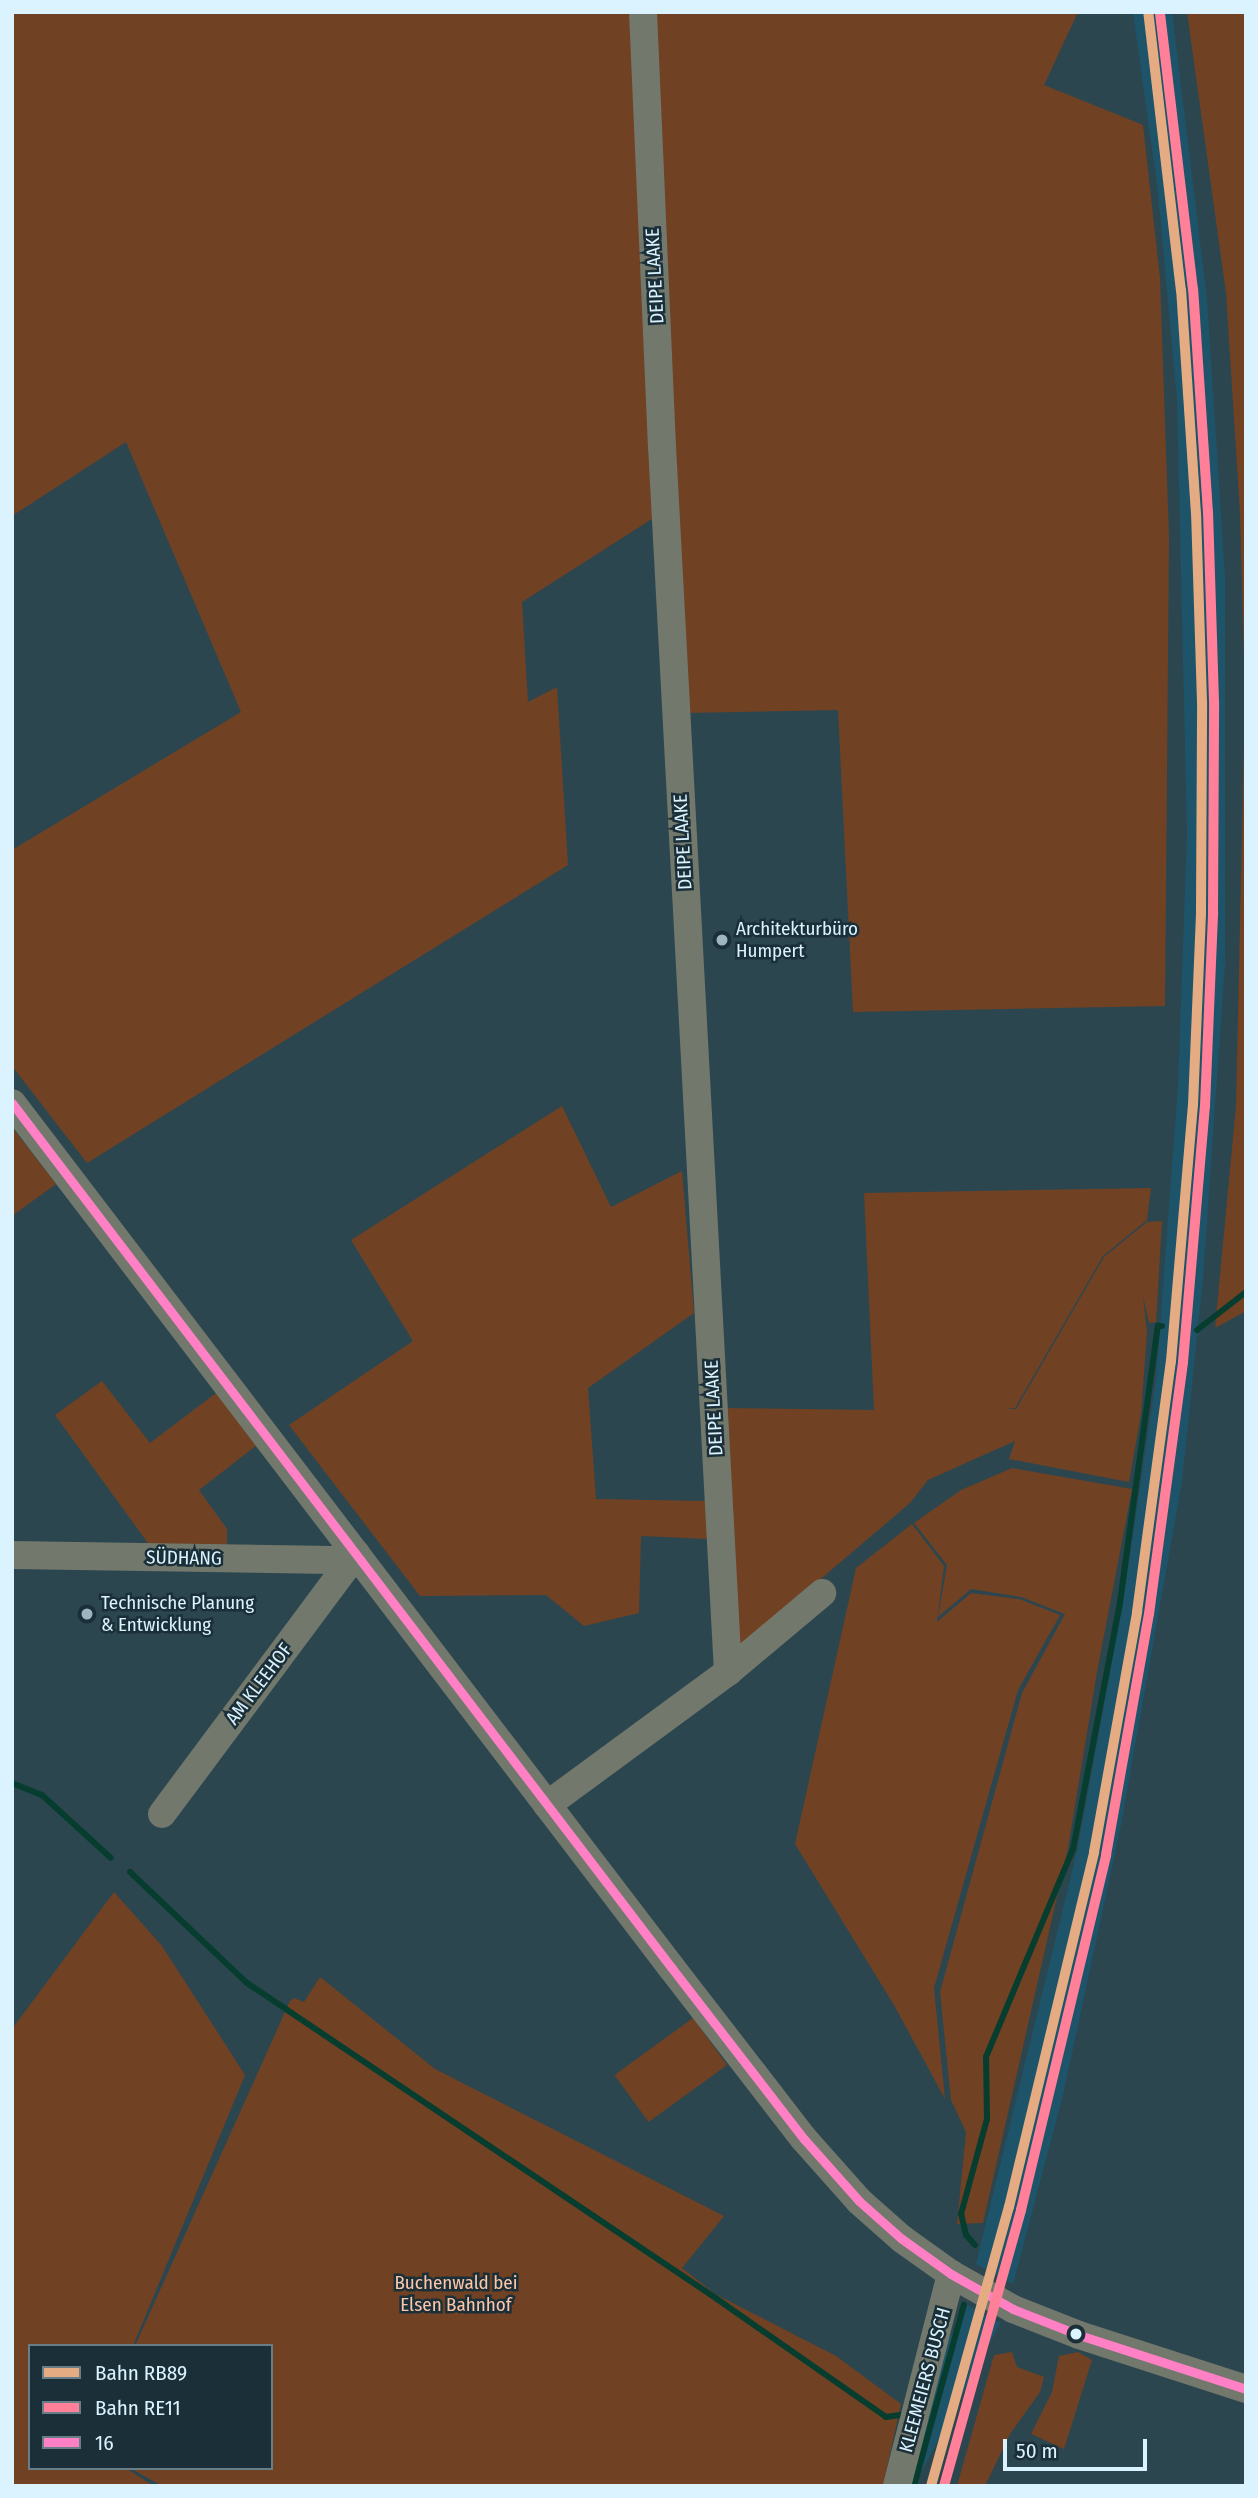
<!DOCTYPE html>
<html>
<head>
<meta charset="utf-8">
<style>
  body { margin:0 }
  #map { position:relative; width:1258px; height:2498px; overflow:hidden; background:#2c4650; font-family:"Fira Sans Condensed",sans-serif }
  div>[style] { position:absolute }
  .built>* { inset:0; background:#1d5469; transform-origin:0 0 }
  .green>* { inset:0; background:#714123; transform-origin:0 0 }
  .stream>* { height:6px; margin:-3px; padding:0 3px; transform-origin:3px; border-radius:3px; background:#063d2f }
  .minor>* { height:28px; margin:-14px; padding:0 14px; transform-origin:14px; border-radius:14px; background:#72786c }
  .bus-1>* { height:9px; margin:-4.5px; padding:0 4.5px; transform-origin:4.5px; border-radius:4.5px; background:#ff80c5 }
  .rail-1>* { height:10px; margin:-5px; padding:0 5px; transform-origin:5px; border-radius:5px; background:#e5ac83 }
  .rail-2>* { height:10px; margin:-5px; padding:0 5px; transform-origin:5px; border-radius:5px; background:#ff8098 }
  .dots>* { width:19px; height:19px; translate:-50% -50%; box-sizing:border-box; border:4px solid #1b2f38; border-radius:50% }
  span { translate:-50% -50%; white-space:nowrap; text-align:center; line-height:1.15; -webkit-text-stroke:5px #1b2f38; paint-order:stroke }
  .street-label { font-size:19px; color:#daf3fe }
  .poi-label { font-size:19px; color:#daf3fe }
  .left { translate:0 -50%; text-align:left }
  .park-label { font-size:19px; color:#fdc6a9 }
  .frame { position:absolute; inset:0; border:14px solid #daf3fe; pointer-events:none }
  .legend { position:absolute; left:28px; top:2344px; width:245px; height:126px; box-sizing:border-box; background:#1b2f38; border:2px solid #677d87; margin:0; padding:9px 12px; list-style:none; font-size:21px; color:#daf3fe }
  .legend li { display:flex; align-items:center; gap:14px; height:35px }
  .legend b { width:35px; border:2px solid #677d87 }
  .scale { position:absolute; left:1003px; top:2439px; width:144px; height:32px; box-sizing:border-box; border:4px solid #daf3fe; border-top:0; padding-left:9px; font-size:21px; line-height:24px; white-space:nowrap; color:#daf3fe; -webkit-text-stroke:5px #1b2f38; paint-order:stroke }
</style>
</head>
<body>
<div id="map">
  <div class="built">
    <i style="clip-path:polygon(1133px 12px,1172px 12px,1207px 299px,1225px 577px,1225px 963px,1203px 1279px,1182px 1481px,1121px 1825px,1063px 2095px,1013px 2284px,976px 2264px,1078px 1847px,1123px 1602px,1156px 1380px,1178px 1086px,1187px 834px,1177px 400px,1158px 192px)"></i>
    <i style="left:967px;top:2305px;width:38px;height:188px;rotate:28deg"></i>
  </div>
  <div class="green">
    <i style="clip-path:polygon(12px 12px,630px 12px,655px 517px,522px 602px,528px 702px,557px 687px,568px 865px,87px 1163px,12px 1066px,12px 850px,241px 712px,126px 442px,12px 516px)"></i>
    <i style="clip-path:polygon(653px 12px,1078px 12px,1044px 85px,1143px 125px,1160px 278px,1169px 537px,1165px 1006px,853px 1012px,838px 710px,686px 713px)"></i>
    <i style="clip-path:polygon(1187px 12px,1246px 12px,1246px 1311px,1215px 1328px,1236px 1106px,1245px 697px,1240px 513px,1226px 293px)"></i>
    <i style="clip-path:polygon(562px 1106px,611px 1207px,682px 1171px,694px 1313px,588px 1388px,596px 1499px,706px 1501px,708px 1539px,641px 1536px,639px 1613px,584px 1626px,546px 1595px,420px 1596px,289px 1425px,413px 1341px,351px 1240px)"></i>
    <i style="clip-path:polygon(12px 1127px,56px 1184px,12px 1216px)"></i>
    <i style="clip-path:polygon(1151px 1188px,1147px 1220px,1103px 1256px,1015px 1408px,1004px 1409px,1016px 1409px,1104px 1257px,1147px 1222px,1162px 1221px,1156px 1322px,1149px 1323px,1143px 1296px,1147px 1332px,1141px 1414px,1129px 1482px,1009px 1459px,1015px 1441px,928px 1480px,910px 1503px,735px 1652px,721px 1408px,874px 1410px,864px 1193px)"></i>
    <i style="clip-path:polygon(102px 1381px,150px 1443px,216px 1393px,257px 1445px,199px 1490px,227px 1529px,227px 1546px,150px 1546px,55px 1415px)"></i>
    <i style="clip-path:polygon(1012px 1468px,1132px 1489px,1097px 1672px,1068px 1848px,983px 2223px,957px 2224px,966px 2132px,951px 2100px,940px 1992px,1022px 1693px,1065px 1614px,1021px 1597px,971px 1589px,938px 1617px,947px 1565px,914px 1523px,961px 1490px)"></i>
    <i style="clip-path:polygon(912px 1524px,944px 1566px,937px 1622px,971px 1593px,1019px 1599px,1060px 1615px,1018px 1690px,934px 1988px,945px 2099px,894px 2005px,795px 1844px,856px 1568px)"></i>
    <i style="clip-path:polygon(114px 1892px,162px 1946px,245px 2075px,133px 2346px,30px 2346px,30px 2468px,125px 2468px,154px 2486px,12px 2486px,12px 2029px)"></i>
    <i style="clip-path:polygon(320px 1977px,435px 2069px,724px 2216px,682px 2268px,715px 2294px,836px 2356px,901px 2404px,883px 2486px,162px 2486px,130px 2468px,271px 2468px,271px 2346px,135px 2346px,290px 2001px,294px 1998px,304px 2002px)"></i>
    <i style="left:693px;top:2018px;width:58px;height:97px;rotate:54deg"></i>
    <i style="clip-path:polygon(1012px 2352px,1017px 2367px,1044px 2377px,1040px 2392px,1010px 2434px,985px 2486px,957px 2486px,994px 2355px)"></i>
    <i style="clip-path:polygon(1078px 2352px,1092px 2360px,1064px 2449px,1031px 2434px,1052px 2392px,1059px 2356px)"></i>
  </div>
  <div class="stream">
    <i style="left:1197px;top:1330px;width:62px;rotate:-37.8deg"></i>
    <i style="left:12px;top:1783px;width:32px;rotate:22deg"></i>
    <i style="left:42px;top:1795px;width:93px;rotate:42.4deg"></i>
    <i style="left:130px;top:1872px;width:161px;rotate:43.5deg"></i>
    <i style="left:247px;top:1983px;width:566px;rotate:33.91deg"></i>
    <i style="left:717px;top:2299px;width:206px;rotate:34.9deg"></i>
    <i style="left:886px;top:2417px;width:21px;rotate:-8deg"></i>
    <i style="left:975px;top:2245px;width:13px;rotate:-132deg"></i>
    <i style="left:966px;top:2235px;width:22px;rotate:-103deg"></i>
    <i style="left:961px;top:2214px;width:98px;rotate:-74.7deg"></i>
    <i style="left:987px;top:2119px;width:62px;rotate:-90.9deg"></i>
    <i style="left:986px;top:2057px;width:225px;rotate:-67.3deg"></i>
    <i style="left:1073px;top:1849px;width:251px;rotate:-79.2deg"></i>
    <i style="left:1120px;top:1602px;width:279px;rotate:-82.2deg"></i>
    <i style="left:1158px;top:1326px;width:4px"></i>
    <i style="left:914px;top:2486px;width:188px;rotate:-74.6deg"></i>
  </div>
  <div class="minor">
    <i style="left:643px;top:12px;width:434px;rotate:87.5deg"></i>
    <i style="left:662px;top:446px;width:1228px;rotate:86.92deg"></i>
    <i style="left:12px;top:1103px;width:1087px;rotate:52.67deg"></i>
    <i style="left:671px;top:1967px;width:217px;rotate:52.3deg"></i>
    <i style="left:804px;top:2139px;width:83px;rotate:48.4deg"></i>
    <i style="left:859px;top:2201px;width:57px;rotate:41.5deg"></i>
    <i style="left:902px;top:2239px;width:60px;rotate:35.5deg"></i>
    <i style="left:951px;top:2274px;width:71px;rotate:29.4deg"></i>
    <i style="left:1013px;top:2309px;width:71px;rotate:21.5deg"></i>
    <i style="left:1079px;top:2335px;width:176px;rotate:17.9deg"></i>
    <i style="left:12px;top:1555px;width:321px;rotate:0.9deg"></i>
    <i style="left:333px;top:1560px;width:24px;rotate:-15deg"></i>
    <i style="left:547px;top:1805px;width:225px;rotate:-36.3deg"></i>
    <i style="left:728px;top:1672px;width:123px;rotate:-40deg"></i>
    <i style="left:162px;top:1814px;width:324px;rotate:-53.3deg"></i>
    <i style="left:897px;top:2486px;width:219px;rotate:-75.7deg"></i>
  </div>
  <div class="bus-1">
    <i style="left:12px;top:1103px;width:1087px;rotate:52.67deg"></i>
    <i style="left:671px;top:1967px;width:217px;rotate:52.3deg"></i>
    <i style="left:804px;top:2139px;width:83px;rotate:48.4deg"></i>
    <i style="left:859px;top:2201px;width:57px;rotate:41.5deg"></i>
    <i style="left:902px;top:2239px;width:60px;rotate:35.5deg"></i>
    <i style="left:951px;top:2274px;width:71px;rotate:29.4deg"></i>
    <i style="left:1013px;top:2309px;width:71px;rotate:21.5deg"></i>
    <i style="left:1079px;top:2335px;width:176px;rotate:17.9deg"></i>
  </div>
  <div class="rail-1">
    <i style="left:931px;top:2486px;width:290px;rotate:-74.4deg"></i>
    <i style="left:1009px;top:2207px;width:365px;rotate:-76.5deg"></i>
    <i style="left:1094px;top:1852px;width:244px;rotate:-79.8deg"></i>
    <i style="left:1137px;top:1612px;width:253px;rotate:-82.3deg"></i>
    <i style="left:1171px;top:1361px;width:257px;rotate:-85.1deg"></i>
    <i style="left:1193px;top:1105px;width:193px;rotate:-87.6deg"></i>
    <i style="left:1201px;top:912px;width:210px;rotate:-89.7deg"></i>
    <i style="left:1202px;top:702px;width:188px;rotate:-91.8deg"></i>
    <i style="left:1196px;top:514px;width:224px;rotate:-93.8deg"></i>
    <i style="left:1181px;top:291px;width:281px;rotate:-96.7deg"></i>
  </div>
  <div class="rail-2">
    <i style="left:944px;top:2486px;width:287px;rotate:-74.4deg"></i>
    <i style="left:1021px;top:2210px;width:365px;rotate:-76.5deg"></i>
    <i style="left:1106px;top:1855px;width:245px;rotate:-79.9deg"></i>
    <i style="left:1149px;top:1614px;width:254px;rotate:-82.3deg"></i>
    <i style="left:1183px;top:1362px;width:257px;rotate:-85.1deg"></i>
    <i style="left:1205px;top:1106px;width:194px;rotate:-87.6deg"></i>
    <i style="left:1213px;top:912px;width:210px;rotate:-89.7deg"></i>
    <i style="left:1214px;top:702px;width:189px;rotate:-91.8deg"></i>
    <i style="left:1208px;top:513px;width:224px;rotate:-93.8deg"></i>
    <i style="left:1193px;top:290px;width:280px;rotate:-96.8deg"></i>
  </div>
  <div class="dots">
    <i style="left:722px;top:940px;background:#9db6c1"></i>
    <i style="left:87px;top:1614px;background:#9db6c1"></i>
    <i style="left:1076px;top:2334px;background:#daf3fe"></i>
  </div>
  <div class="street-label">
    <span style="left:655px;top:276px;rotate:-93deg">DEIPE LAAKE</span>
    <span style="left:683px;top:842px;rotate:-93deg">DEIPE LAAKE</span>
    <span style="left:714px;top:1408px;rotate:-93deg">DEIPE LAAKE</span>
    <span style="left:184px;top:1558px;rotate:1deg">SÜDHANG</span>
    <span style="left:259px;top:1684px;rotate:-53deg">AM KLEEHOF</span>
    <span style="left:925px;top:2380px;rotate:-75deg">KLEEMEIERS BUSCH</span>
  </div>
  <div class="poi-label">
    <span class="left" style="left:736px;top:940px">Architekturbüro<br>Humpert</span>
    <span class="left" style="left:101px;top:1614px">Technische Planung<br>&amp; Entwicklung</span>
  </div>
  <div class="park-label">
    <span style="left:456px;top:2294px">Buchenwald bei<br>Elsen Bahnhof</span>
  </div>
  <div class="frame"></div>
  <ul class="legend">
  <li><b style="height:9px;background:#e5ac83"></b>Bahn RB89</li>
  <li><b style="height:9px;background:#ff8098"></b>Bahn RE11</li>
  <li><b style="height:9px;background:#ff80c5"></b>16</li>
  </ul>
  <div class="scale">50 m</div>
</div>
</body>
</html>
